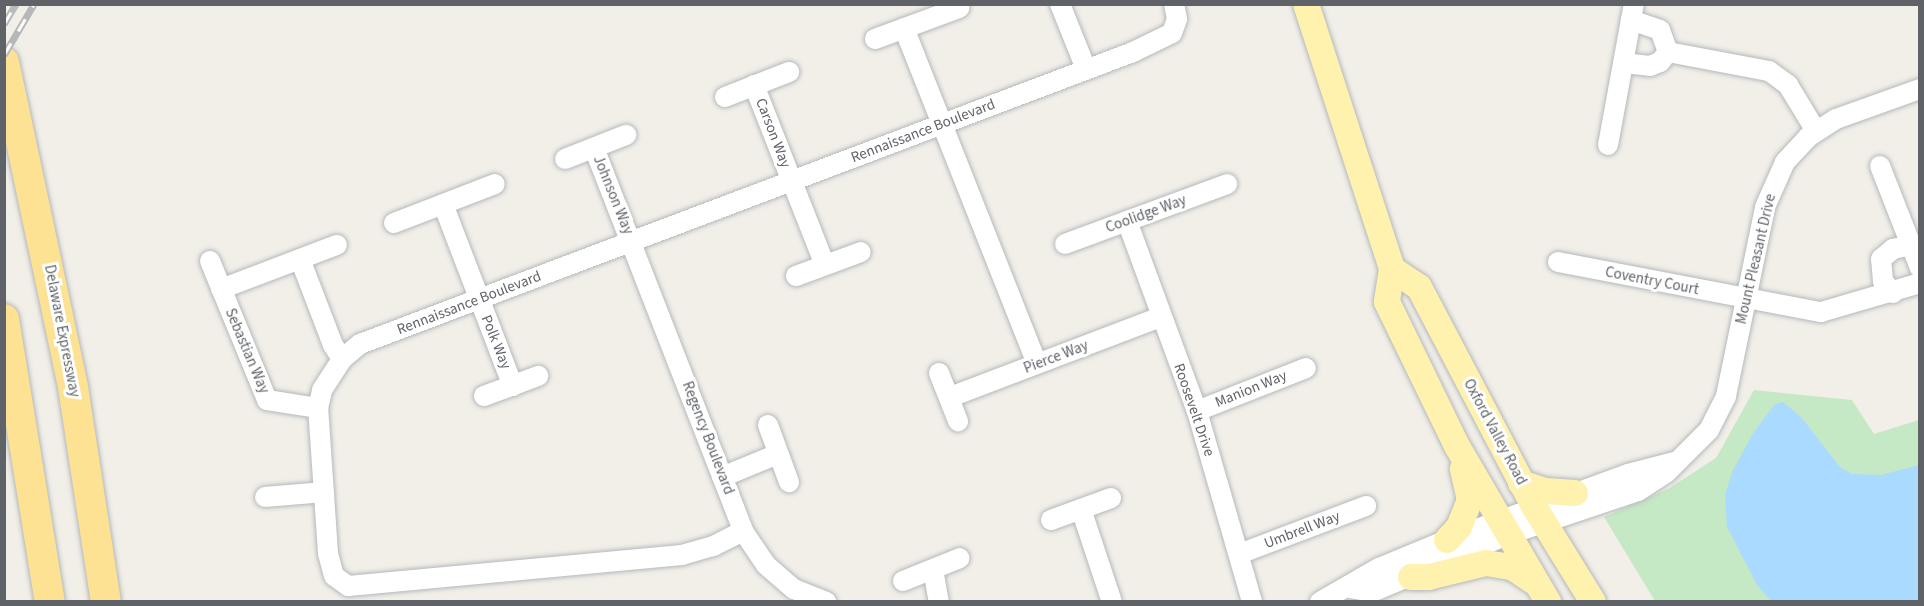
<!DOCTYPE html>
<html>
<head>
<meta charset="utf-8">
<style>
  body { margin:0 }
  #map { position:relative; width:1924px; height:606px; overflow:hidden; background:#f1efe8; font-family:"Source Sans 3",sans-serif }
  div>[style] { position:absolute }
  .green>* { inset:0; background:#c5e8c5 }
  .water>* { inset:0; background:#aadaff }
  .roads { filter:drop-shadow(0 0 2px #b5b8bc) drop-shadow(0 0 2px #b5b8bc) }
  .minor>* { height:20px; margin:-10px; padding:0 10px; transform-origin:10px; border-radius:10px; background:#fff }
  .major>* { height:26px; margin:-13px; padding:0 13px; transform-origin:13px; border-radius:13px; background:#fff2af }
  .highway>* { height:30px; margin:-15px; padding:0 15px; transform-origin:15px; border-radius:15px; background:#fde293 }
  .rail>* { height:7px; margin-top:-3.5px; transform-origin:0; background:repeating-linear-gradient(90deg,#fff 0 14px,#b6b7b8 0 28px); box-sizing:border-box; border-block:2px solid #b6b7b8 }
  span { translate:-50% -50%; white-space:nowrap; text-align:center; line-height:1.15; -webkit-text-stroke:6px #fff; paint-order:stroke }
  .street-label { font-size:15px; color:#5f6368 }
  .frame { position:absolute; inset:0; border:6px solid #5f6368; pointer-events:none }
</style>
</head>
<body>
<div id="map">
  <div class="green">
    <i style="clip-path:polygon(1754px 390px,1852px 400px,1874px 434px,1919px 420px,1919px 601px,1655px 601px,1604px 517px,1668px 489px,1716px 458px)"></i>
  </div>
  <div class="water">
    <i style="clip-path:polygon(1783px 402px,1801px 417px,1840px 467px,1852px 474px,1881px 475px,1919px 465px,1919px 601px,1771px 601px,1757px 585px,1727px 527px,1725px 495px,1733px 470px,1754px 432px,1775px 404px)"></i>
  </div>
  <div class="roads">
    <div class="minor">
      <i style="left:1060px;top:4px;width:70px;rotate:68.2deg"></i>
      <i style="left:904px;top:28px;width:361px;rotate:68.4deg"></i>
      <i style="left:875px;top:39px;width:90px;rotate:-20.3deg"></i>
      <i style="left:1668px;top:52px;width:103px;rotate:10.7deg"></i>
      <i style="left:1769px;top:71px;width:24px;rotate:36deg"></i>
      <i style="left:1788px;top:85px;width:54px;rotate:58.7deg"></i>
      <i style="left:1623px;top:63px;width:27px;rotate:6deg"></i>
      <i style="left:1650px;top:66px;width:11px;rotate:-22deg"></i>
      <i style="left:1660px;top:62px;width:13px;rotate:-51deg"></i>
      <i style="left:1668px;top:52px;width:23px;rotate:-110deg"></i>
      <i style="left:1660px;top:30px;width:31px;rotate:-161deg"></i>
      <i style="left:754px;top:85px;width:193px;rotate:68.5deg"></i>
      <i style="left:725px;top:97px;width:69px;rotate:-21.3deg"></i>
      <i style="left:1608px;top:145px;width:143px;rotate:-79.6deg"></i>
      <i style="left:594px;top:148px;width:411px;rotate:68.7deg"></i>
      <i style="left:743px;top:531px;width:41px;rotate:55.9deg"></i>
      <i style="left:766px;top:565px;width:37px;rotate:41deg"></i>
      <i style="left:794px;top:589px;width:35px;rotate:22deg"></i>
      <i style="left:565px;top:159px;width:66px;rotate:-21.5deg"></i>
      <i style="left:1880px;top:166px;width:110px;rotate:68.6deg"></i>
      <i style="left:443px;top:204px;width:195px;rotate:69deg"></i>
      <i style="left:1127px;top:221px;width:202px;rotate:69.8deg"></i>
      <i style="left:1197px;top:411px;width:199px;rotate:73.9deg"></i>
      <i style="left:394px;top:223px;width:108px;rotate:-21.1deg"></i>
      <i style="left:1065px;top:244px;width:173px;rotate:-20.3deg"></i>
      <i style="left:300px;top:259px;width:92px;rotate:69deg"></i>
      <i style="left:333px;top:345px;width:17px;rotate:57deg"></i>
      <i style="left:210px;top:261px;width:150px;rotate:67.7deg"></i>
      <i style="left:267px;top:400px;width:52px;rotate:8.9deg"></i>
      <i style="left:1558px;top:262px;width:268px;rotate:10.8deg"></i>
      <i style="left:1821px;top:312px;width:103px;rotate:-16.3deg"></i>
      <i style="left:796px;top:276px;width:69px;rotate:-20.3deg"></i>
      <i style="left:221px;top:289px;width:124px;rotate:-20.8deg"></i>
      <i style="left:1893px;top:293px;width:16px;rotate:-130deg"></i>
      <i style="left:1883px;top:281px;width:22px;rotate:-95deg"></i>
      <i style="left:1881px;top:259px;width:16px;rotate:-40deg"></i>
      <i style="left:1893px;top:249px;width:19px;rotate:-12deg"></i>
      <i style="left:939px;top:373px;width:52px;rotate:68.4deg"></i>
      <i style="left:484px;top:396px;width:58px;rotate:-20.3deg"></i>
      <i style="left:950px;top:397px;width:226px;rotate:-20.8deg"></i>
      <i style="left:1197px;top:411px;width:117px;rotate:-21.5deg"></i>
      <i style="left:768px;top:425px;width:61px;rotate:69.8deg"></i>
      <i style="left:722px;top:477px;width:61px;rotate:-22.3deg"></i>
      <i style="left:265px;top:497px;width:59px;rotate:-4.8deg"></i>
      <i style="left:1081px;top:509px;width:98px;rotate:71.6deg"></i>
      <i style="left:1051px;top:520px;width:64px;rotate:-20.1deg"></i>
      <i style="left:743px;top:531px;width:34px;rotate:153deg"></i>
      <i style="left:713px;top:546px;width:32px;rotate:164deg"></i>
      <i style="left:682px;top:555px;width:335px;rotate:174.7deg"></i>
      <i style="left:348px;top:586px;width:17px;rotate:-144deg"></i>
      <i style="left:334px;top:576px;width:24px;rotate:-105deg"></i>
      <i style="left:328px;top:553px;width:145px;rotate:-93.9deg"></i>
      <i style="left:318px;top:408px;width:18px;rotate:-77deg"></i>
      <i style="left:322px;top:390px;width:37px;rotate:-57deg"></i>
      <i style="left:342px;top:359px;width:23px;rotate:-40deg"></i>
      <i style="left:360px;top:344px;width:826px;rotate:-20.69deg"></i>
      <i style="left:1133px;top:52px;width:43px;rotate:-26deg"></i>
      <i style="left:1172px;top:33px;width:15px;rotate:-70deg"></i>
      <i style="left:1177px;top:19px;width:15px;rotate:-101deg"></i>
      <i style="left:1239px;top:554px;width:136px;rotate:-20.7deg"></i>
      <i style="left:933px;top:569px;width:34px;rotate:80deg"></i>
      <i style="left:903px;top:581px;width:61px;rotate:-22deg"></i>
      <i style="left:1350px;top:588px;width:22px;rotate:10deg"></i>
      <i style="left:1372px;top:592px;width:147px;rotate:-22.9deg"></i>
      <i style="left:1507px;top:535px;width:138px;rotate:-18.6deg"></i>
      <i style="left:1638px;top:491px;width:33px;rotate:-33deg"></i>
      <i style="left:1666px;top:473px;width:61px;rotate:-45deg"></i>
      <i style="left:1709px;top:430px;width:38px;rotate:-63deg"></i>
      <i style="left:1726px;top:396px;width:193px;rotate:-78.3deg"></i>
      <i style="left:1765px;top:207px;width:49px;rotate:-66deg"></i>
      <i style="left:1785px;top:162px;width:34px;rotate:-47deg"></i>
      <i style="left:1808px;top:137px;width:33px;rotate:-33deg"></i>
      <i style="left:1836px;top:119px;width:89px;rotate:-19.7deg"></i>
      <i style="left:1320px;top:602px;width:68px;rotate:-30deg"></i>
      <i style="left:1379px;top:568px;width:74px;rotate:-22.4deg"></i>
      <i style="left:1447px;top:540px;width:193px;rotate:-20deg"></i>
      <i style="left:1628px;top:474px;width:48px;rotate:-14.6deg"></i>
    </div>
    <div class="major">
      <i style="left:1306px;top:4px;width:279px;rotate:72deg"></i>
      <i style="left:1392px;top:269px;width:33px;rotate:99deg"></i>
      <i style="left:1387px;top:302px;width:160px;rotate:64.1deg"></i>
      <i style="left:1457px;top:446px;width:181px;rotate:59.7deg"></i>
      <i style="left:1392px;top:269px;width:32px;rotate:34deg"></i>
      <i style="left:1419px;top:287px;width:250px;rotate:62.3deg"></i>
      <i style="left:1535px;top:508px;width:110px;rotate:58.3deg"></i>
      <i style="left:1521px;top:483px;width:26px;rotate:18deg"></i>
      <i style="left:1546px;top:491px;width:29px;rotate:4deg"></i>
      <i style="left:1447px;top:540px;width:18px;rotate:-47deg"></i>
      <i style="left:1459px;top:527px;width:29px;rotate:-68deg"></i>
      <i style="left:1470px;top:500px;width:32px;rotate:-103deg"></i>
      <i style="left:1411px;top:577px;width:18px"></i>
      <i style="left:1429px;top:577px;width:59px;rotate:-13.8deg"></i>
      <i style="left:1486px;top:563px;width:26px;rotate:9deg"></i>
      <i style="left:1512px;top:567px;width:25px;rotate:34deg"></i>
    </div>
    <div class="highway">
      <i style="left:4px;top:62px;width:332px;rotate:78deg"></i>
      <i style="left:73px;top:387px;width:218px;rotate:81.3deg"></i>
      <i style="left:4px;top:319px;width:287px;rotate:80.8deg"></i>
    </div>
  </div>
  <div class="rail">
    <i style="left:4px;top:24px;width:23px;rotate:-59deg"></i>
    <i style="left:4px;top:55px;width:59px;rotate:-59.5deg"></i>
  </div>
  <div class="street-label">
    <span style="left:923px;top:131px;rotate:-21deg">Rennaissance Boulevard</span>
    <span style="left:773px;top:133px;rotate:69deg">Carson Way</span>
    <span style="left:613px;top:195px;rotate:68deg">Johnson Way</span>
    <span style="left:1146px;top:214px;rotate:-20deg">Coolidge Way</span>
    <span style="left:1756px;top:259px;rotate:-77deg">Mount Pleasant Drive</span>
    <span style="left:1652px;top:281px;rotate:11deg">Coventry Court</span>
    <span style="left:469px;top:303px;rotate:-21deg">Rennaissance Boulevard</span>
    <span style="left:62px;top:331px;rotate:79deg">Delaware Expressway</span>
    <span style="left:496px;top:342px;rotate:68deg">Polk Way</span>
    <span style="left:247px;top:351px;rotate:67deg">Sebastian Way</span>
    <span style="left:1056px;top:357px;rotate:-21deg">Pierce Way</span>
    <span style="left:1251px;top:389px;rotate:-22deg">Manion Way</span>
    <span style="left:1194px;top:410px;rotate:71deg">Roosevelt Drive</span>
    <span style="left:1495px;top:432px;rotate:62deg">Oxford Valley Road</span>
    <span style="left:708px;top:438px;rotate:69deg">Regency Boulevard</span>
    <span style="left:1302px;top:530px;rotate:-21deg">Umbrell Way</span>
  </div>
  <div class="frame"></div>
</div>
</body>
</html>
